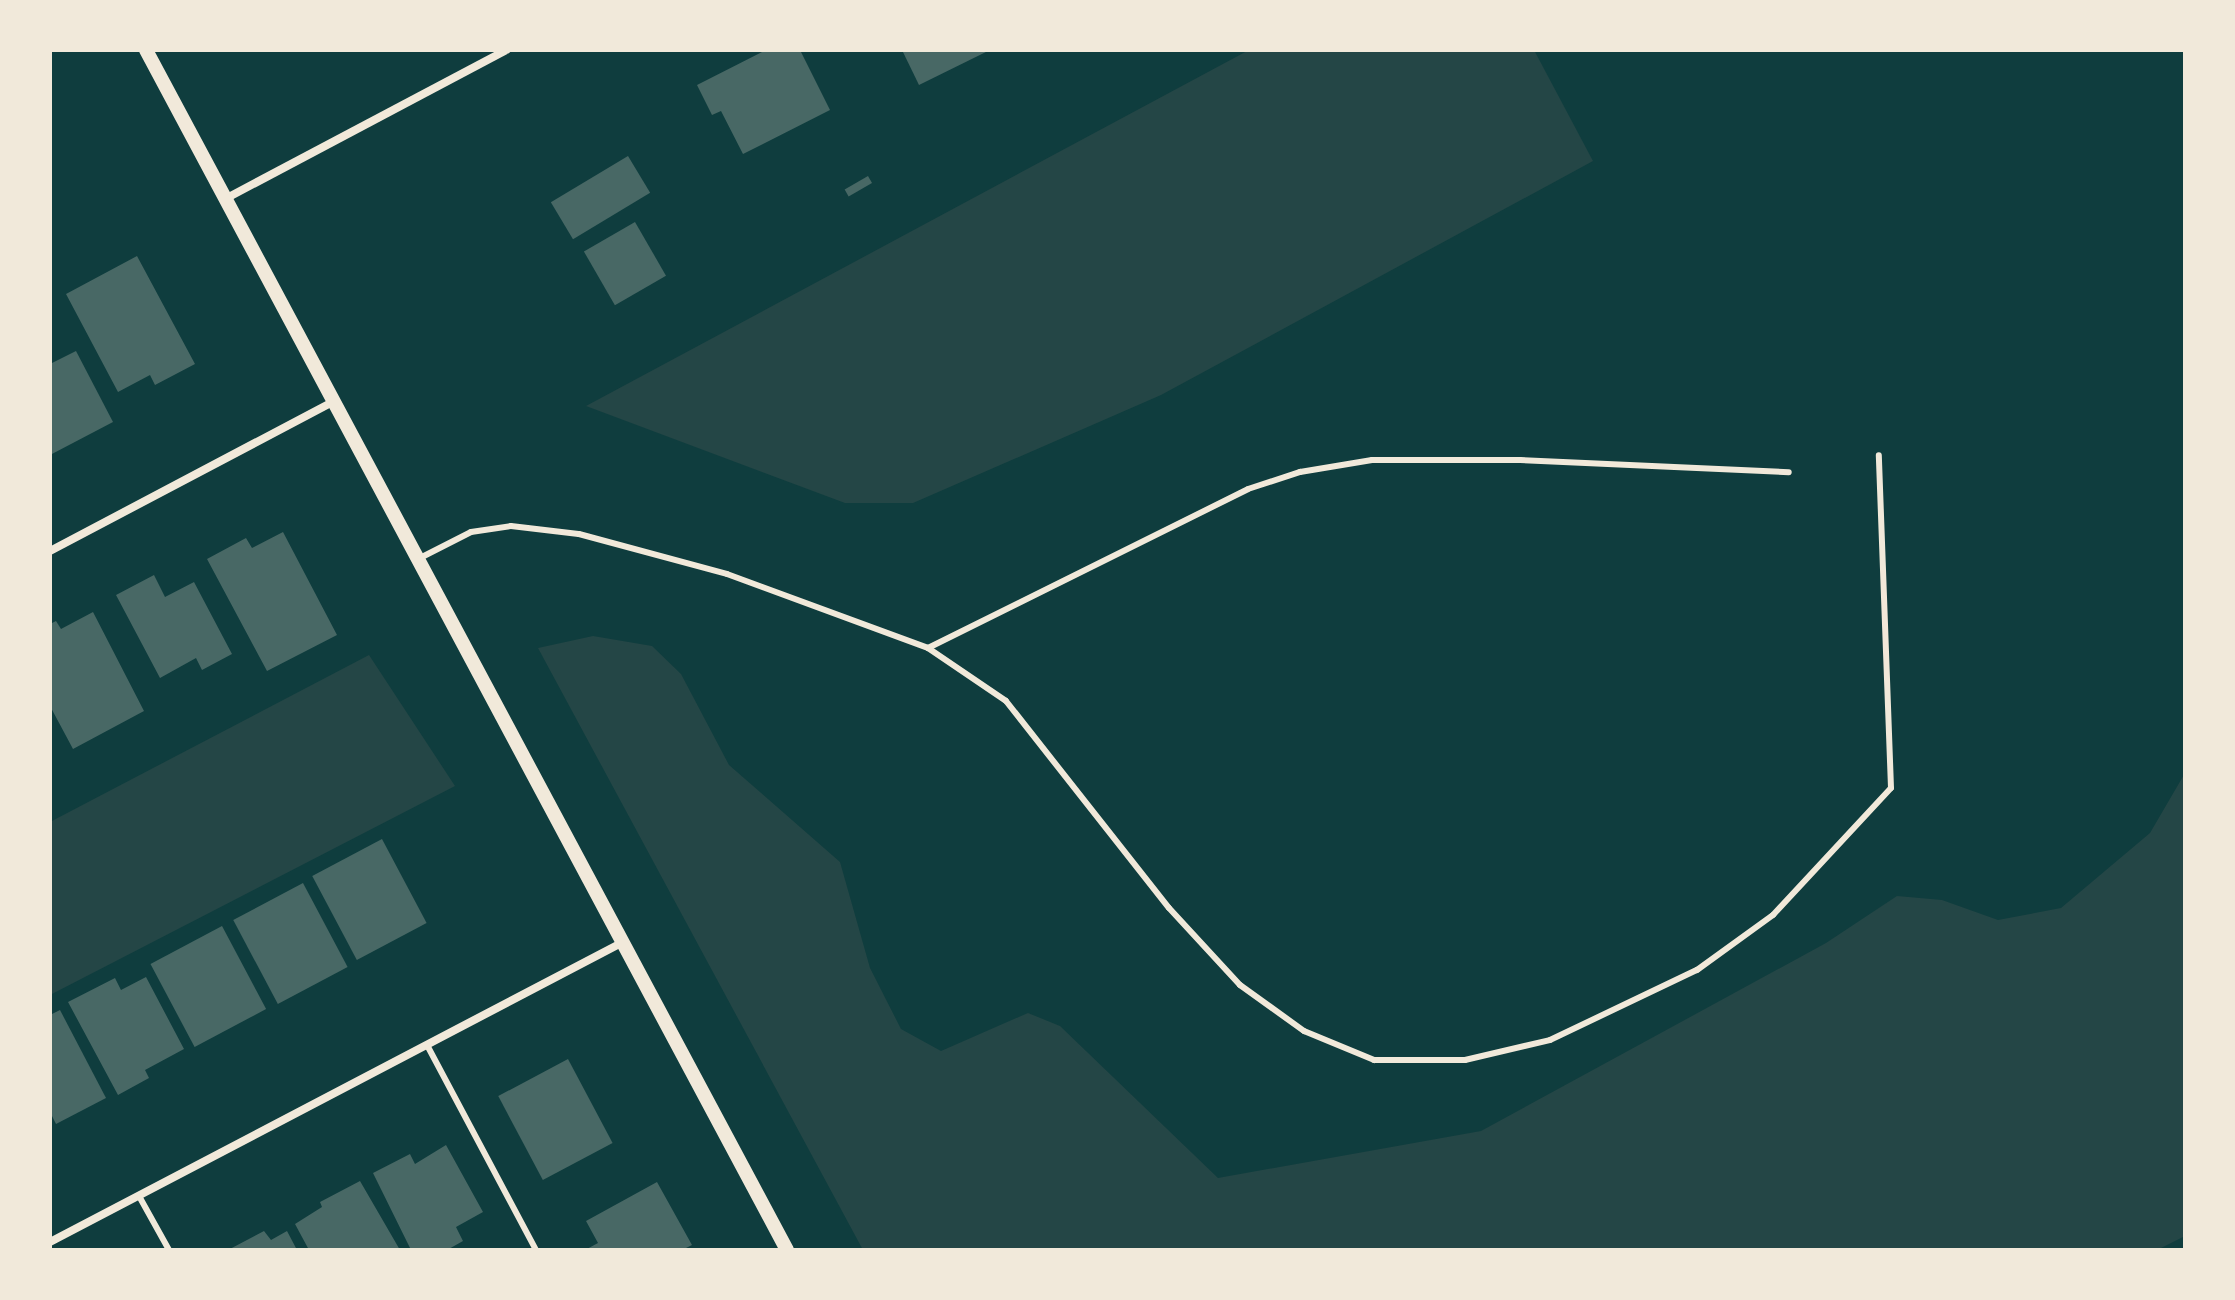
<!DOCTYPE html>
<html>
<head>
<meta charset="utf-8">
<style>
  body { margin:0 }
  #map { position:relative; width:2235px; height:1300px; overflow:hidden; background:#0f3d3e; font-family:"Playfair Display",serif }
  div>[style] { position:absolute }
  .green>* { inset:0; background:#244646 }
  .building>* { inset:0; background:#486865; transform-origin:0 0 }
  .service>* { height:6px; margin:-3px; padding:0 3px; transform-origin:3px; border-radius:3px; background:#f1e9da }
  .minor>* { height:8px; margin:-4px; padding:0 4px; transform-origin:4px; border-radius:4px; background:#f1e9da }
  .tertiary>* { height:14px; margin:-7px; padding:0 7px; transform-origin:7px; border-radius:7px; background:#f1e9da }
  span { translate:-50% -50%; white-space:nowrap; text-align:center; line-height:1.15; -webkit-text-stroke:7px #f1e9da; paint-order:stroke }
  .frame { position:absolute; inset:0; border:52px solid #f1e9da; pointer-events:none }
</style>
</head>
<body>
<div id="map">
  <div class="green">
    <i style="clip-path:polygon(1249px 50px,1534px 50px,1593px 161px,1161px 395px,913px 503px,845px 503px,586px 406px)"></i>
    <i style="clip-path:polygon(593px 636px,652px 646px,681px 674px,729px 765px,840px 862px,870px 968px,901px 1029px,941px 1051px,1028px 1013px,1060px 1026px,1218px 1178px,1481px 1131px,1826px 943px,1897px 896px,1942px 900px,1998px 920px,2061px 908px,2150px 833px,2185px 773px,2185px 1236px,2157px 1250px,863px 1250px,538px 648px)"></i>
    <i style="clip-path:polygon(369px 655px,455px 786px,50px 995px,50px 822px)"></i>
  </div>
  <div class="building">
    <i style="clip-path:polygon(766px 50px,800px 50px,830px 110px,743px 154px,721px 111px,712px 115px,697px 85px)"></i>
    <i style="clip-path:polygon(902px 50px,990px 50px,919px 85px)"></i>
    <i style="left:628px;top:156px;width:43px;height:90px;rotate:59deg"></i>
    <i style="left:868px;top:176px;width:8px;height:27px;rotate:60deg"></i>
    <i style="left:635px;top:222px;width:62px;height:59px;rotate:60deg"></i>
    <i style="clip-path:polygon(137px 256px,195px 364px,155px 385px,150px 375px,118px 392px,66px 294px)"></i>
    <i style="clip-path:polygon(76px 351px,113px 422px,50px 455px,50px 364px)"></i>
    <i style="clip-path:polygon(283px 532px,337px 635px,267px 671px,207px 559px,246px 538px,252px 548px)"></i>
    <i style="clip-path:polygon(154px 575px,165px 597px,194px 582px,232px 654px,202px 670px,196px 658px,160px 678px,116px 595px)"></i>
    <i style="clip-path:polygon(93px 612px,144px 711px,73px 749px,50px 706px,50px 624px,56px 621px,61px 629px)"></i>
    <i style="left:382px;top:839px;width:95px;height:79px;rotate:62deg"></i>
    <i style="left:303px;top:883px;width:95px;height:79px;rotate:62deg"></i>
    <i style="left:222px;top:926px;width:94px;height:81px;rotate:62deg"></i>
    <i style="clip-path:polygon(146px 977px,184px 1049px,145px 1070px,149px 1078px,118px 1095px,68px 1002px,115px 978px,121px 990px)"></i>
    <i style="clip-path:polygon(60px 1010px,106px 1098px,56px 1124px,50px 1112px,50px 1015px)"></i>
    <i style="left:568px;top:1059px;width:95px;height:79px;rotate:62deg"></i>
    <i style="clip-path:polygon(446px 1145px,483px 1212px,456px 1227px,463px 1241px,447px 1250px,411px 1250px,373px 1173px,410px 1154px,415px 1164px)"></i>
    <i style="clip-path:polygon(360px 1181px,400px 1250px,309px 1250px,295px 1224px,322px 1207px,320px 1202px)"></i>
    <i style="clip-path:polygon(657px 1182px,692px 1245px,682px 1250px,585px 1250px,598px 1243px,586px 1221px)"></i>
    <i style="clip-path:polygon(264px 1231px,271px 1240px,287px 1231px,297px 1250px,228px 1250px)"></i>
  </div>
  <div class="service">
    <i style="left:418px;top:559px;width:59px;rotate:-27deg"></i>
    <i style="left:471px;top:532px;width:40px;rotate:-8.5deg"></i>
    <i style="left:511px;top:526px;width:68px;rotate:6.7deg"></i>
    <i style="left:579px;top:534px;width:153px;rotate:15.1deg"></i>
    <i style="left:727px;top:574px;width:214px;rotate:20.2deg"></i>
    <i style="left:928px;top:648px;width:94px;rotate:34.2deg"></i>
    <i style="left:1006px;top:701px;width:263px;rotate:51.8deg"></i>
    <i style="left:1169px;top:908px;width:105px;rotate:47.3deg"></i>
    <i style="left:1240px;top:985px;width:79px;rotate:35.7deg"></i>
    <i style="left:1304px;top:1031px;width:76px;rotate:22.5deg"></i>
    <i style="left:1374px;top:1060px;width:91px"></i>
    <i style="left:1465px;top:1060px;width:87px;rotate:-13.2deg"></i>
    <i style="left:1550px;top:1040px;width:163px;rotate:-25.5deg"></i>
    <i style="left:1697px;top:970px;width:94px;rotate:-35.9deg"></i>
    <i style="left:1773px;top:915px;width:173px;rotate:-47.1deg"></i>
    <i style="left:1891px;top:788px;width:333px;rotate:-92.1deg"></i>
    <i style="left:928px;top:648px;width:357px;rotate:-26.4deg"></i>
    <i style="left:1248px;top:489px;width:55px;rotate:-18.1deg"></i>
    <i style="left:1300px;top:472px;width:73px;rotate:-9.5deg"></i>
    <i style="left:1372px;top:460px;width:148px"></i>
    <i style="left:1520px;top:460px;width:269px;rotate:2.6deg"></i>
    <i style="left:427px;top:1045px;width:232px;rotate:62deg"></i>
    <i style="left:139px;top:1196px;width:62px;rotate:60.9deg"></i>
  </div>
  <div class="minor">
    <i style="left:225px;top:199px;width:319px;rotate:-27.9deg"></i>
    <i style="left:50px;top:551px;width:320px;rotate:-27.8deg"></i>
    <i style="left:50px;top:1242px;width:647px;rotate:-27.63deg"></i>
  </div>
  <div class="tertiary">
    <i style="left:146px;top:50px;width:1360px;rotate:61.89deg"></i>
  </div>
  <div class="frame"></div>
</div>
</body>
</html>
